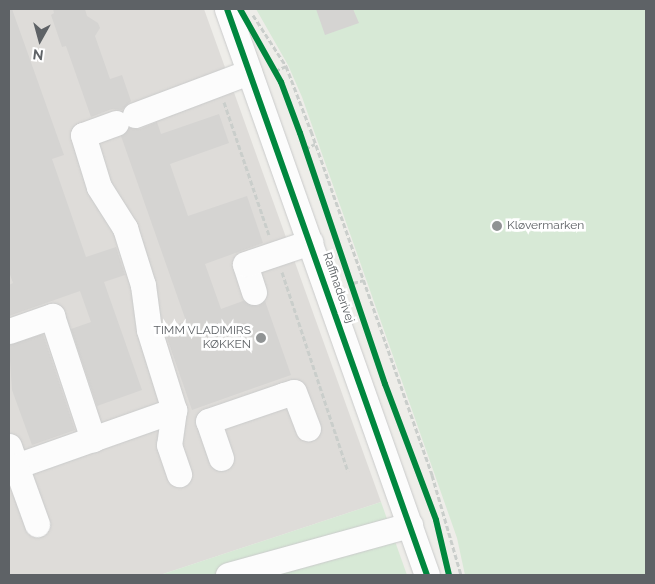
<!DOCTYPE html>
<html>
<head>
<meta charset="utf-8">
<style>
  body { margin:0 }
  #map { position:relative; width:655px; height:584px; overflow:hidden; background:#eeede9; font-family:Raleway,sans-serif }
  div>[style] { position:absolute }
  .industrial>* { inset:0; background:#dedcd9 }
  .green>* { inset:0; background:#d7e9d6 }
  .building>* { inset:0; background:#d5d4d2 }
  .path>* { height:3px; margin-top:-1.5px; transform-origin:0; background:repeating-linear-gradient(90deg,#cacecb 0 5px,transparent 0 7.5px) }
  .roads { filter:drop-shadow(0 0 1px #cacbcb) drop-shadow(0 0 1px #cacbcb) }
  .minor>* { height:25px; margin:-12.5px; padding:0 12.5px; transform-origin:12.5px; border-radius:12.5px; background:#fcfcfc }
  .cycleway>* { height:6px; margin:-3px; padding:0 3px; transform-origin:3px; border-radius:3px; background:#00873e }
  .dots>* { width:14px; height:14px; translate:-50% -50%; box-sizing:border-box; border:2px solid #fff; border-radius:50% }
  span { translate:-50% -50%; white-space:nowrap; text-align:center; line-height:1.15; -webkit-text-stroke:5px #fff; paint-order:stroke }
  .poi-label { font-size:12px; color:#5e6266 }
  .left { translate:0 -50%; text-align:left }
  .right { translate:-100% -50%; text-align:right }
  .street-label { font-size:12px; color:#5e6266 }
  .frame { position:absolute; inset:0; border:10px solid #5e6266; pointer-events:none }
  .north { position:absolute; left:15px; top:15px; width:50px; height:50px; -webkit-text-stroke:4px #fff; paint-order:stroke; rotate:187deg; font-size:14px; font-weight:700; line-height:20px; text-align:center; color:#5e6266 }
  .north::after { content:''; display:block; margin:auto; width:18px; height:22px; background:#5e6266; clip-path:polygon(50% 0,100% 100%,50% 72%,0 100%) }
</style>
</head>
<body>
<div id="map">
  <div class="industrial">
    <i style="clip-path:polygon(9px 9px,204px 9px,381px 502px,160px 575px,9px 575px)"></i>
  </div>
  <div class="green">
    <i style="clip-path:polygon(256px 9px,646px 9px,646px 575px,465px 575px,457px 538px,302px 97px,288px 65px)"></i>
    <i style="clip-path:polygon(381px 502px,407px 575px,160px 575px)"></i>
  </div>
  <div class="building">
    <i style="clip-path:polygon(9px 9px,12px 9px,64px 155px,52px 159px,86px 257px,116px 247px,125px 275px,104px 282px,142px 390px,97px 406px,71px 329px,91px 322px,80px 291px,9px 316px,9px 285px,13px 283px,9px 272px)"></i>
    <i style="clip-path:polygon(53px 9px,85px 9px,87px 16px,98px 23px,100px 28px,95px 36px,110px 79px,122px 75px,131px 101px,122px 110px,112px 109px,91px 117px,66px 46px,62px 47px,51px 15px,54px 13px)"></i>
    <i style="clip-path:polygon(316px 9px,353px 9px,359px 23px,325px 35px)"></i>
    <i style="clip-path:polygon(219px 114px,229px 143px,170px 164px,188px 216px,247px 196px,263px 243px,205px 264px,221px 309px,243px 301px,258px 306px,265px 301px,291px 375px,192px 410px,164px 329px,186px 321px,121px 136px,129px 128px,140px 129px,157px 122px,161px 134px)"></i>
    <i style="clip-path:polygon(43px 334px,75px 430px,32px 445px,12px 390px,9px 345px)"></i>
  </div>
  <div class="path">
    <i style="left:253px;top:15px;width:61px;rotate:57.1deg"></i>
    <i style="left:286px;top:66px;width:70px;rotate:69deg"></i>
    <i style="left:311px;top:131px;width:365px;rotate:70.6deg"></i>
    <i style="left:432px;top:475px;width:104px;rotate:73.8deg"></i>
    <i style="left:275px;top:71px;width:12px;rotate:-24deg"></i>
    <i style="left:224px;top:102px;width:140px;rotate:71.3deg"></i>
    <i style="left:305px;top:149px;width:11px;rotate:-27deg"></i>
    <i style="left:282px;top:272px;width:210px;rotate:71.7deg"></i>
    <i style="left:353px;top:283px;width:11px;rotate:-15deg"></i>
  </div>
  <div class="roads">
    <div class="minor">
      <i style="left:227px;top:9px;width:600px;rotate:70.54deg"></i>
      <i style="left:135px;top:115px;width:122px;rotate:-20.7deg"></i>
      <i style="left:116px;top:123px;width:35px;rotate:160deg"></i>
      <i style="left:83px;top:135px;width:54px;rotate:72.9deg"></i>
      <i style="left:99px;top:187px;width:49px;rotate:57.6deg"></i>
      <i style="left:125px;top:228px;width:60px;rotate:72.5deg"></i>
      <i style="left:143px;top:285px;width:45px;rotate:82.4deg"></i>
      <i style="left:149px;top:330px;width:84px;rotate:72.6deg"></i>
      <i style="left:174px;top:410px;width:35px;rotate:98deg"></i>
      <i style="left:169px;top:445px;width:31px;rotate:71deg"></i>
      <i style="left:254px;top:292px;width:29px;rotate:-108deg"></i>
      <i style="left:245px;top:264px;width:69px;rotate:-18.7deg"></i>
      <i style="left:9px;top:331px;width:46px;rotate:-19.2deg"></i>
      <i style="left:52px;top:316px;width:130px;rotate:71.6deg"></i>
      <i style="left:9px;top:446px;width:21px;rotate:71deg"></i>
      <i style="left:16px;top:466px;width:168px;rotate:-19.5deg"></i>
      <i style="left:221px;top:458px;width:39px;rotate:-109deg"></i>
      <i style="left:208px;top:421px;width:80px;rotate:-18.9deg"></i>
      <i style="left:284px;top:395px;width:10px;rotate:-17deg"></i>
      <i style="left:294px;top:392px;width:39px;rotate:69deg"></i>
      <i style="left:9px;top:469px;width:8px;rotate:-23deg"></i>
      <i style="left:16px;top:466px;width:62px;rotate:70.1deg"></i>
      <i style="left:228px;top:575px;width:189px;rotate:-15.4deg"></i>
    </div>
  </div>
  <div class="cycleway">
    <i style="left:227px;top:9px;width:600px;rotate:70.54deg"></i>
    <i style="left:240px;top:9px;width:84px;rotate:60.7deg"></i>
    <i style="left:281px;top:82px;width:54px;rotate:69.6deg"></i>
    <i style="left:300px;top:133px;width:265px;rotate:71.3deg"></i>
    <i style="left:385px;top:384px;width:145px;rotate:69.4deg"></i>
    <i style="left:436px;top:520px;width:57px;rotate:76.7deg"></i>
  </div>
  <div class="dots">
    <i style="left:497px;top:226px;background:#909394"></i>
    <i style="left:261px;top:338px;background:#909394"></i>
  </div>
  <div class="poi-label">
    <span class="left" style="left:507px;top:226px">Kløvermarken</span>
    <span class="right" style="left:251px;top:338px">TIMM VLADIMIRS<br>KØKKEN</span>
  </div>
  <div class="street-label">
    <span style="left:338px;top:288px;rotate:71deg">Raffinaderivej</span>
  </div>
  <div class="frame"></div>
  <div class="north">N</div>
</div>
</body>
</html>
